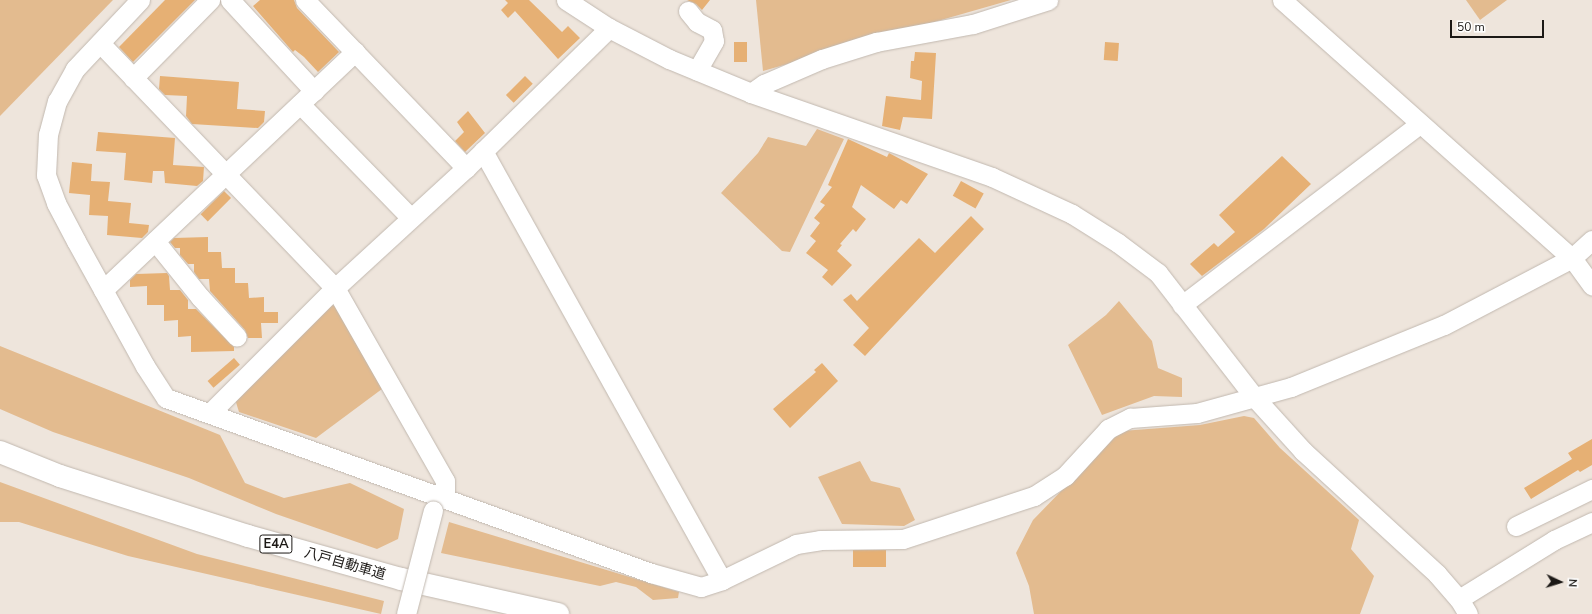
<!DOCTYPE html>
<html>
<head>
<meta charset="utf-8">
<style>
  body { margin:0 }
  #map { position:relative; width:1592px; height:614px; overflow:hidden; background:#eee5dc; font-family:"Nunito Sans","Noto Sans JP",sans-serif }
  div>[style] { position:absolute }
  .green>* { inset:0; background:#e3bb8f }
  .building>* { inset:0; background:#e6b074; transform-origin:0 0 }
  .roads { filter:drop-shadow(0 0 1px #c1b8af) drop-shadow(0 0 1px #c1b8af) }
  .minor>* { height:19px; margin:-9.5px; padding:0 9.5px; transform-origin:9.5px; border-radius:9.5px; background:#fff }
  .highway>* { height:22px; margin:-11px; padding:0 11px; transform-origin:11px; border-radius:11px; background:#fff }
  .bridges { filter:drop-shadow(0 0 1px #c1b8af) drop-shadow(0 0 1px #c1b8af) }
  .minor-bridge>* { height:19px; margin:-9.5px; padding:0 9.5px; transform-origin:9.5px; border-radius:9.5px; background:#fff }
  span { translate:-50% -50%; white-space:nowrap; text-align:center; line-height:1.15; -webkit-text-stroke:3px #fff; paint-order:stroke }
  .shield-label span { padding:1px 3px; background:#fff; border:1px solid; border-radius:3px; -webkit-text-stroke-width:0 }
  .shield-label { font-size:13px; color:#1c1916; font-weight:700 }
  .street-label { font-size:14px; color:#1c1916 }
  .north { position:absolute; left:1540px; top:562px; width:40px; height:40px; -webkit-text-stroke:3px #fff; paint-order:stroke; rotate:94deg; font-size:11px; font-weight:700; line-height:16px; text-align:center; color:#1c1916 }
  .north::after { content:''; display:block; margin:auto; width:14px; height:18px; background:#1c1916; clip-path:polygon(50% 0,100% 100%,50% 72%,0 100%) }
  .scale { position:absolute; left:1450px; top:20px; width:94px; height:18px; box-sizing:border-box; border:2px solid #1c1916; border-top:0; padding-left:5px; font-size:12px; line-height:14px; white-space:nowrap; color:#1c1916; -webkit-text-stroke:3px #fff; paint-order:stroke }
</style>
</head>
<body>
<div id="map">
  <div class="green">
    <i style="clip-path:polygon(0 0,113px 0,0 116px)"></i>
    <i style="clip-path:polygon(756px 0,1011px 0,763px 71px)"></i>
    <i style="clip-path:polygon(1466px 0,1507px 0,1480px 20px)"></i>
    <i style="clip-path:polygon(817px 129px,844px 139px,790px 252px,782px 251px,721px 193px,758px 153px,768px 137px,806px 146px)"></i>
    <i style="clip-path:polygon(1119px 301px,1152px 341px,1158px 368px,1182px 378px,1182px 397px,1154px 396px,1102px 415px,1068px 345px,1106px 315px)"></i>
    <i style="clip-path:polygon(330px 305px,337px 306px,382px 389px,316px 438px,239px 412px,235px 399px)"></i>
    <i style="clip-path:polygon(0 346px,220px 435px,245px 483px,284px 498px,350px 483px,404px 509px,398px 539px,377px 549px,276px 514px,189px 478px,53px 432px,0 409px)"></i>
    <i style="clip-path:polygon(1244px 416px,1254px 418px,1280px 448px,1359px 520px,1351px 549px,1374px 576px,1360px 614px,1034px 614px,1029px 586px,1016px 553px,1033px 520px,1101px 450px,1122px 431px,1200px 425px)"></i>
    <i style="clip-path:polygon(860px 461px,871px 481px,900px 488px,915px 520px,904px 526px,842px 524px,818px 477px)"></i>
    <i style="clip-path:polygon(0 482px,197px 554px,384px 601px,381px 614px,128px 556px,19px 522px,0 522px)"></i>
    <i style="clip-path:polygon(449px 522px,679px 592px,678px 598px,653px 600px,636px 587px,616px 582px,600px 586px,441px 553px)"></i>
  </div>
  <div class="building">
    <i style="clip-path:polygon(165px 0,195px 0,133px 62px,119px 47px)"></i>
    <i style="clip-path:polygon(260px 0,294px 0,297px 8px,339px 52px,318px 72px,304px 57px,295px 50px,293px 52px,253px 6px)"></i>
    <i style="clip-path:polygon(505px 0,529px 0,562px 32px,568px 26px,580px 38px,558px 59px,515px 11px,508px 18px,501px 10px,508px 3px)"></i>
    <i style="clip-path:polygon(687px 0,710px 0,702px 10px,696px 4px)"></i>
    <i style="left:734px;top:42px;width:13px;height:20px"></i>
    <i style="left:1105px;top:42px;width:14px;height:18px;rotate:4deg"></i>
    <i style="clip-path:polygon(915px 52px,936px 53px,932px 119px,903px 117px,900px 130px,882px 126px,886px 96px,921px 100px,922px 81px,910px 78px,911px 61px,914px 61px)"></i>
    <i style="clip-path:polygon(160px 76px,239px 82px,237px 109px,265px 111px,264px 122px,258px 128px,192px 124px,186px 116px,187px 96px,165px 95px,159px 89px)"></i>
    <i style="left:525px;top:76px;width:11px;height:27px;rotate:45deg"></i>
    <i style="clip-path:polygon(468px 111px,485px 133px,465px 152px,455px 141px,464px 132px,457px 122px)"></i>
    <i style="clip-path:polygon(98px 132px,175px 138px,173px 165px,204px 167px,203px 181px,197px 186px,165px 183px,164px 171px,153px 171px,152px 183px,124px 180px,126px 153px,96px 151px)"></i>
    <i style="clip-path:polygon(848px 139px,887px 157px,889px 153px,928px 174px,907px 204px,901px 200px,894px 209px,861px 185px,852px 207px,866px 219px,856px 232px,853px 229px,840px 244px,842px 245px,837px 251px,852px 265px,832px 286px,822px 277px,828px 270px,806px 253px,816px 241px,810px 236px,820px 223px,814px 218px,825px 205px,820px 202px,832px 187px,828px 185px)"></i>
    <i style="clip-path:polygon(1282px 156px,1311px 184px,1264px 229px,1202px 276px,1190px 264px,1214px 243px,1218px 247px,1235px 232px,1219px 215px)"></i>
    <i style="clip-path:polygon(72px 162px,92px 164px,91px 181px,110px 182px,108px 201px,131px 203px,129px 223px,149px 225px,148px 232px,142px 238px,107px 235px,108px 216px,89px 215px,90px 195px,69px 193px)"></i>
    <i style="left:961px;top:181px;width:26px;height:17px;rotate:29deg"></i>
    <i style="left:224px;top:191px;width:10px;height:33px;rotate:45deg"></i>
    <i style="clip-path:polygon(971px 216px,984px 229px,865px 356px,853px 345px,869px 328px,843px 300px,851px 294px,857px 301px,919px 238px,935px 253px)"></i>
    <i style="clip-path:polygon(208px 237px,208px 252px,221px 252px,222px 268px,235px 268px,235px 283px,248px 283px,249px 298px,264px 297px,264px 312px,278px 312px,278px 323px,261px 323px,262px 338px,248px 338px,245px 330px,210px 291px,209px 279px,199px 279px,194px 272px,194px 264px,188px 264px,180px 255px,180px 248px,175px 248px,170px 242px,174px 238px)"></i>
    <i style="clip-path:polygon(167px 273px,169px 276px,170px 290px,180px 290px,188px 300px,188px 309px,196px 309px,234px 347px,234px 351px,191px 352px,191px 336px,178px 337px,178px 320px,164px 321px,164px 305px,147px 305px,147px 286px,130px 287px,130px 280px,136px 274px)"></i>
    <i style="left:234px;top:358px;width:9px;height:35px;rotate:49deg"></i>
    <i style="clip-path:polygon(822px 363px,838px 381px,790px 428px,773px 409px,816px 372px,814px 370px)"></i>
    <i style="clip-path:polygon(1592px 439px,1592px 465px,1580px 472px,1578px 470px,1531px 499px,1524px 488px,1572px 459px,1568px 453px)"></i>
    <i style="left:886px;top:550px;width:17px;height:33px;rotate:90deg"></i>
  </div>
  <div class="roads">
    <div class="minor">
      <i style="left:140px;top:0;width:95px;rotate:133.3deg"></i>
      <i style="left:75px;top:69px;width:37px;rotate:119deg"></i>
      <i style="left:57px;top:101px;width:34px;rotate:105deg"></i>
      <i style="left:48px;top:134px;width:41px;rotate:92.8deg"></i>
      <i style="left:46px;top:175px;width:30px;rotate:70deg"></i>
      <i style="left:56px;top:203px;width:43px;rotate:62.2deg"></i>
      <i style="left:76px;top:241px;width:143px;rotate:61.1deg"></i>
      <i style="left:145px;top:366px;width:38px;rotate:57deg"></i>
      <i style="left:166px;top:398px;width:516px;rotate:19.84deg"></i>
      <i style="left:651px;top:573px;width:52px;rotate:15.6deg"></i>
      <i style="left:701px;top:587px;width:22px;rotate:-18deg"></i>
      <i style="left:722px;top:580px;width:82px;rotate:-25.9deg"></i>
      <i style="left:796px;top:544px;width:24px;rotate:-9deg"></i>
      <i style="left:820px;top:540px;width:83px;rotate:-0.7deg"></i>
      <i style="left:903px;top:539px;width:138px;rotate:-18.2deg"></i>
      <i style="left:1034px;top:496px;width:37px;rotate:-33deg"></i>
      <i style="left:1065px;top:476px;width:64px;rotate:-47.5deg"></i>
      <i style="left:1108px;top:429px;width:25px;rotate:-27deg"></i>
      <i style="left:1130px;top:418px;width:67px;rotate:-4.3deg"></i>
      <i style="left:1197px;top:413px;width:98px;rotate:-15.5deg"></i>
      <i style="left:1291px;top:387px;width:165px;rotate:-22.1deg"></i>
      <i style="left:1444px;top:325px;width:144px;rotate:-27.6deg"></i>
      <i style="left:1572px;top:258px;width:27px;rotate:-42deg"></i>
      <i style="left:230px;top:0;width:124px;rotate:47.3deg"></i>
      <i style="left:305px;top:0;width:233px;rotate:46.2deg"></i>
      <i style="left:566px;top:0;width:51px;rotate:33.1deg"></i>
      <i style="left:609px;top:28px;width:68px;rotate:27.3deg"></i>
      <i style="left:669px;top:59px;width:89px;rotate:22.5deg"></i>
      <i style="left:751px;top:93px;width:255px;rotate:19.2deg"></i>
      <i style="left:992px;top:177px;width:88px;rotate:24.8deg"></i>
      <i style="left:1072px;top:214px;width:54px;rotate:32.2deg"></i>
      <i style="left:1118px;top:243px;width:50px;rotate:36.9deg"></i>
      <i style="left:1158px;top:273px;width:158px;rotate:52.2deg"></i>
      <i style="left:1255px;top:398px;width:72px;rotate:47.8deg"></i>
      <i style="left:1303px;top:451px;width:182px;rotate:42.5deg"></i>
      <i style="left:1437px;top:574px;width:33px;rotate:49deg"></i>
      <i style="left:1459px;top:599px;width:17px;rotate:59deg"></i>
      <i style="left:1282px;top:0;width:388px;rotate:41.7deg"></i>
      <i style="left:1572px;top:258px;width:34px;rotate:54deg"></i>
      <i style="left:688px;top:11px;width:14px;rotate:51deg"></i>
      <i style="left:697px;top:22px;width:17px;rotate:28deg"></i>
      <i style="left:712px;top:30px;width:11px;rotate:80deg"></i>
      <i style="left:714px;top:41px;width:34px;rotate:120deg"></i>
      <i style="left:100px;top:43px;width:339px;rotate:46.2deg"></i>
      <i style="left:335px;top:288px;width:222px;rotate:60.3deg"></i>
      <i style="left:445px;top:481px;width:18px;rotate:90deg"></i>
      <i style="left:133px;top:78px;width:110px;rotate:-45.4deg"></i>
      <i style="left:751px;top:93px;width:16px;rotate:-35deg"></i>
      <i style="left:764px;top:84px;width:63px;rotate:-23.3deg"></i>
      <i style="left:822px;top:59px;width:57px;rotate:-17.5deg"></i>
      <i style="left:876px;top:42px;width:99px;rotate:-10.5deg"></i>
      <i style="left:973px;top:24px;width:79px;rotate:-17.7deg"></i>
      <i style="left:300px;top:104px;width:159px;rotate:45.8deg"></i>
      <i style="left:483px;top:151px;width:491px;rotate:60.9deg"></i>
      <i style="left:155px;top:241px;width:72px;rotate:51.2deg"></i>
      <i style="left:200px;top:297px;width:54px;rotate:47.2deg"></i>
      <i style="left:103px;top:290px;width:347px;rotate:-43.4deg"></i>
      <i style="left:1182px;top:305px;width:299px;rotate:-37.3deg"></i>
      <i style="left:210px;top:413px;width:177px;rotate:-45deg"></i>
      <i style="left:335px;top:288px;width:178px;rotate:-42.5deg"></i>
      <i style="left:466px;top:168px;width:200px;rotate:-44.4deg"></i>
      <i style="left:1516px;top:526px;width:85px;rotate:-26deg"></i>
      <i style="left:1459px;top:599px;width:112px;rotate:-31.8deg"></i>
      <i style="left:1554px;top:540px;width:42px;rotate:-25.3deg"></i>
    </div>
    <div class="highway">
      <i style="left:0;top:452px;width:65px;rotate:21.8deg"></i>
      <i style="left:60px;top:476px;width:197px;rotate:17.7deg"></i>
      <i style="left:248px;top:536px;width:159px;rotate:15.7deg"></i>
      <i style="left:401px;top:579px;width:161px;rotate:12.6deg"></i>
    </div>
  </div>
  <div class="bridges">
    <div class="minor-bridge">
      <i style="left:406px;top:614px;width:107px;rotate:-75.4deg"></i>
    </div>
  </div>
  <div class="shield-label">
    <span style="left:276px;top:544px">E4A</span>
  </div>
  <div class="street-label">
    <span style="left:345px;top:564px;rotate:16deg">八戸自動車道</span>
  </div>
  <div class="north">N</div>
  <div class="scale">50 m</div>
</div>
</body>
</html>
